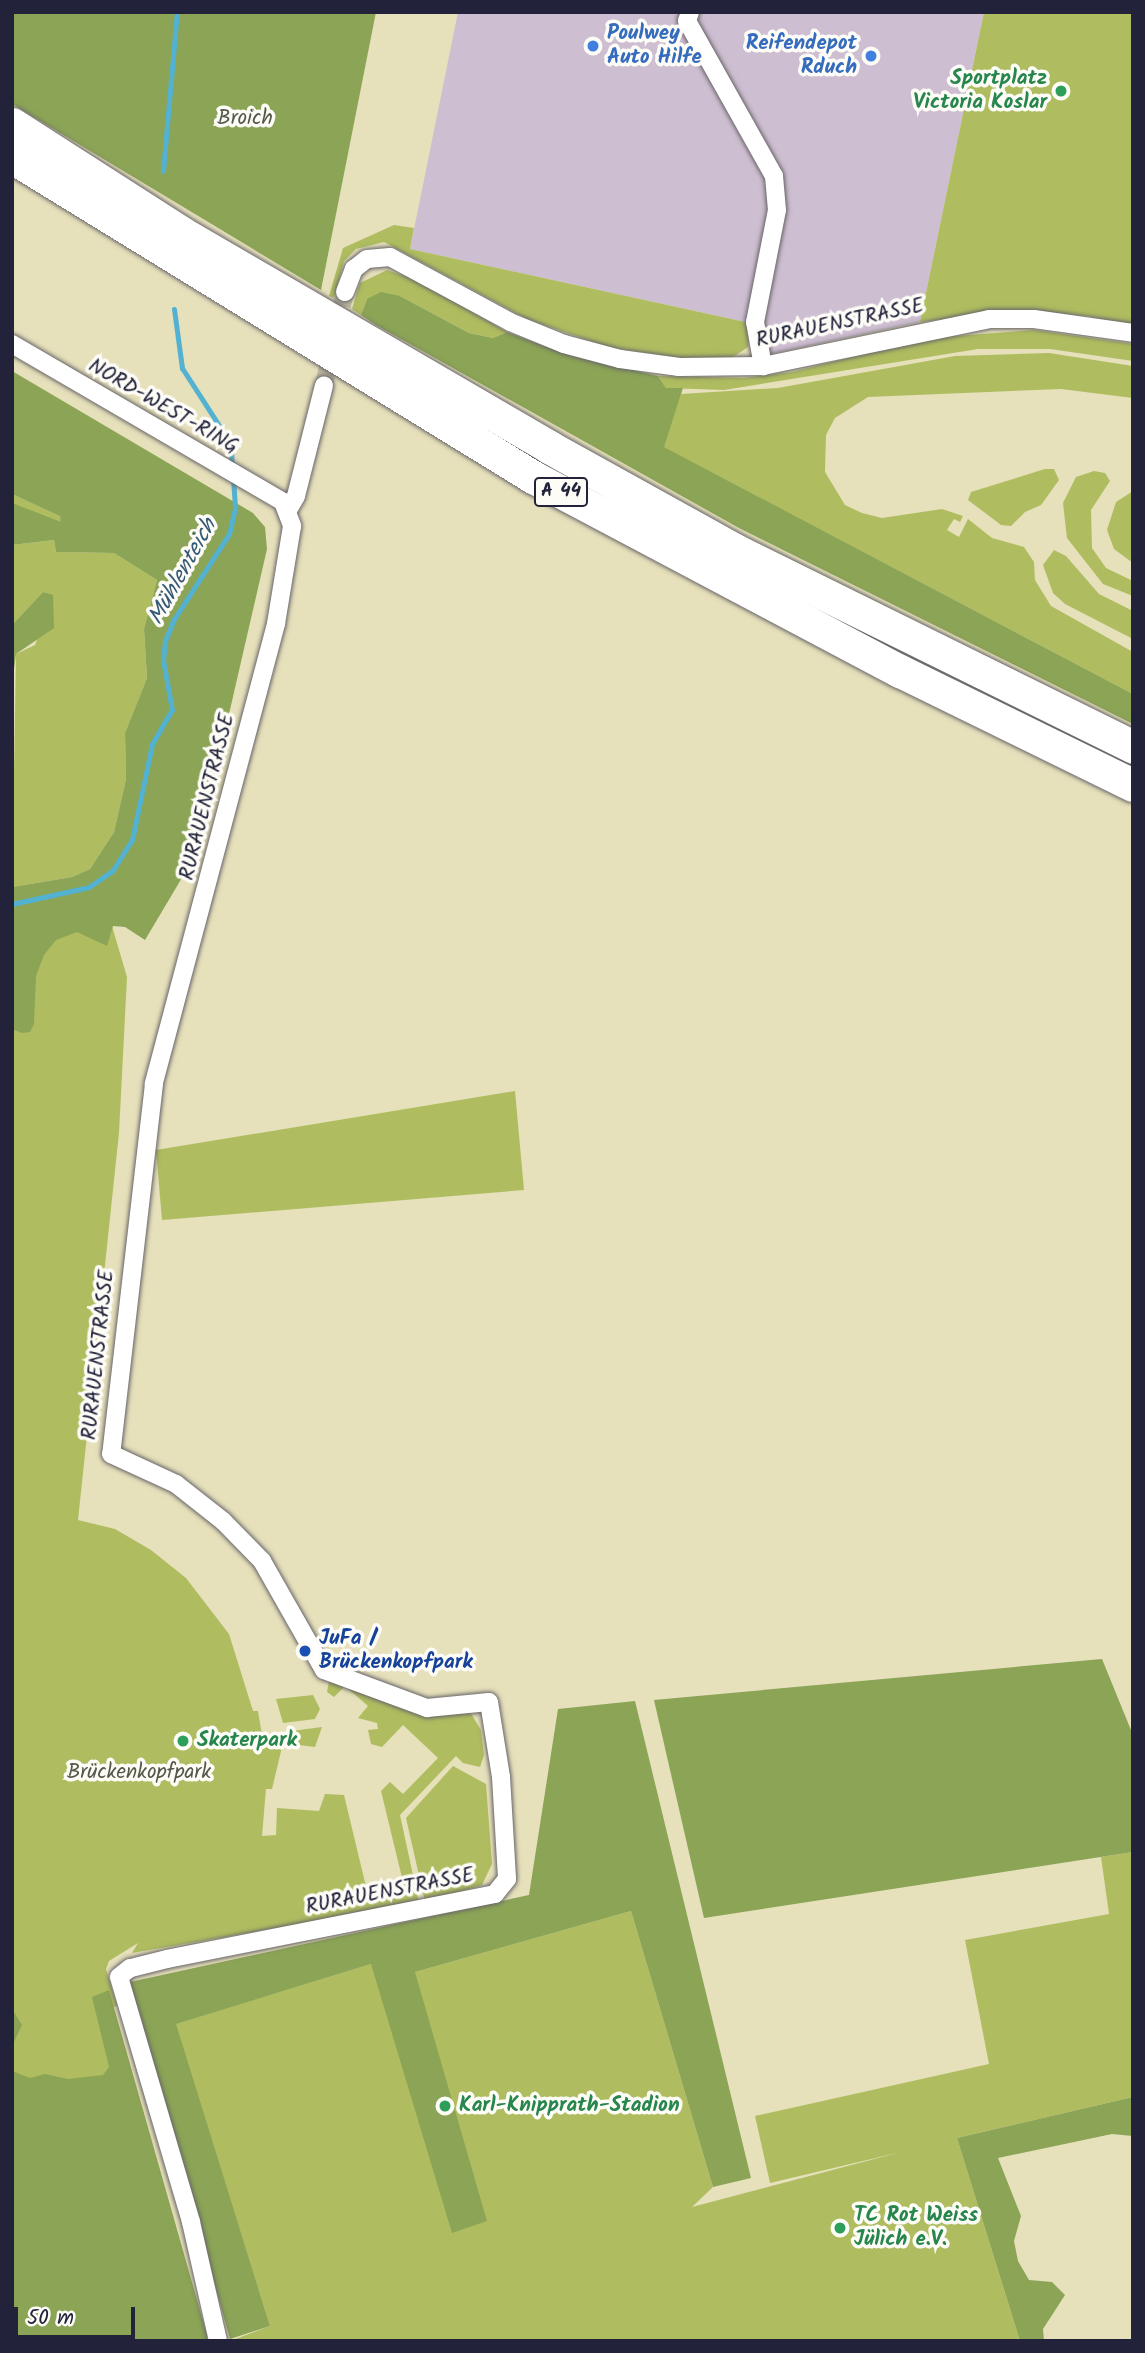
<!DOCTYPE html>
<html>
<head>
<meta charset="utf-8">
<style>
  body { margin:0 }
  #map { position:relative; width:1145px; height:2353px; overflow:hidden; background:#e6e0bb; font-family:Kalam,sans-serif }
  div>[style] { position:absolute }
  .industrial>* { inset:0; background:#cebed1 }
  .green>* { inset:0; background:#afbd60 }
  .forest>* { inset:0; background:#8ba456 }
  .stream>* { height:5px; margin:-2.5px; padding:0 2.5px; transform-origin:2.5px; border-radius:2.5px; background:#53b1d1 }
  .minor-tunnel>* { height:18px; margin-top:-9px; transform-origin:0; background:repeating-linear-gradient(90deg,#bfbaa1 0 18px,transparent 0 27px) }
  .roads { filter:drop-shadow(0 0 2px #676468) drop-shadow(0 0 2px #676468) }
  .minor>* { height:18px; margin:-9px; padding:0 9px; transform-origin:9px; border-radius:9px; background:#fff }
  .motorway>* { height:33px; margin:-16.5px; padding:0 16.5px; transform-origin:16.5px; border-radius:16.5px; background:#fff }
  .dots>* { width:19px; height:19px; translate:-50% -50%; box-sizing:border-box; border:4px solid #fdfcf7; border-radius:50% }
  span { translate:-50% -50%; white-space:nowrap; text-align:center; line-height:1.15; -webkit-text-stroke:7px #fdfcf7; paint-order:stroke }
  .shield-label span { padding:2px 5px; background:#fdfcf7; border:2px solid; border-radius:5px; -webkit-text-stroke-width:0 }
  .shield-label { font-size:19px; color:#22223b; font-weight:700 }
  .shop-label { font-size:21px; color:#366cbe; font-weight:700 }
  .left { translate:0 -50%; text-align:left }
  .right { translate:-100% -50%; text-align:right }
  .leisure-label { font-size:21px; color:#27864d; font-weight:700 }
  .park-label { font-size:21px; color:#535848 }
  .street-label { font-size:21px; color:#22223b }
  .transit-label { font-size:21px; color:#164399; font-weight:700 }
  .water-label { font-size:23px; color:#365b77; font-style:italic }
  .frame { position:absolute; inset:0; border:14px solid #22223b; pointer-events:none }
  .scale { position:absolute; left:14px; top:2307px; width:121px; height:32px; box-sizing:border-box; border:4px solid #22223b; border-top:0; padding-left:9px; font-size:21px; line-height:24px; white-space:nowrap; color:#22223b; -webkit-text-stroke:5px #fdfcf7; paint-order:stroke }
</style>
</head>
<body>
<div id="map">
  <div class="industrial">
    <i style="clip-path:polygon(458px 12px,984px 12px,920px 322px,770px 354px,764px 326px,410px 249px)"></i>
  </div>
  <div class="green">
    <i style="clip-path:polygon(984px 12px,1133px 12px,1133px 326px,1088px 316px,1021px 310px,920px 322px)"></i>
    <i style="clip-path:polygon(394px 225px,414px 228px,410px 249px,750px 323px,748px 347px,733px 357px,716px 359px,681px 358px,608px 347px,527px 319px,384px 242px,356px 249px,344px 261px,334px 298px,329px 296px,343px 248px)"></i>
    <i style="clip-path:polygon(387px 270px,416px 280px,507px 332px,493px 338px,469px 333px,400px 296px,367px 299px,361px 315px,352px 309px,360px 283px)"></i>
    <i style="clip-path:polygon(1034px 330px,1133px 344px,1133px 361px,1050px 349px,978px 349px,724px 390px,666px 388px,658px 376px,744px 378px,792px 372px,930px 338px)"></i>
    <i style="clip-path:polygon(1049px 353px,1133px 366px,1133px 398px,1061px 389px,868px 397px,835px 418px,826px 435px,825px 472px,845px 505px,862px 513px,882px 518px,942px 509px,963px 516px,960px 522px,954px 519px,947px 530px,959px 537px,968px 519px,992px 538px,1024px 547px,1034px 562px,1035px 580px,1051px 606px,1133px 652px,1133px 694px,663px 447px,681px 394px,778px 388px,955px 356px)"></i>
    <i style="clip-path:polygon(1045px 469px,1054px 469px,1059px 480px,1041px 505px,1025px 512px,1011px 526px,1001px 525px,968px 500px,971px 492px)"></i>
    <i style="clip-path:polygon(1094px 471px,1105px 473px,1110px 481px,1091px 510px,1092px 548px,1106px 568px,1133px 581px,1133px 596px,1103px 584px,1067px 538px,1063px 503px,1076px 477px)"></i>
    <i style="clip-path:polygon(1133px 491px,1133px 563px,1114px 549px,1107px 530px,1116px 502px)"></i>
    <i style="clip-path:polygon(12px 494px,61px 516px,61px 523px,12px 506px)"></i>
    <i style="clip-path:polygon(54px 540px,56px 552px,114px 553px,157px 580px,144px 629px,147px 678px,125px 733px,126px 779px,114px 832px,90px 869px,72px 877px,12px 887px,16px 654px,35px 645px,53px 596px,43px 592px,12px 625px,12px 545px)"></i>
    <i style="clip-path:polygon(1054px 550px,1066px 556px,1099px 594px,1133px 611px,1133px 639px,1065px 604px,1053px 593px,1043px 565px)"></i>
    <i style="clip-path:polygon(12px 912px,112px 926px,127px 977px,119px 1133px,78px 1520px,115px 1529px,151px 1550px,186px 1578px,229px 1634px,253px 1711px,258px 1711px,262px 1735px,322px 1727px,315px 1747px,283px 1743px,272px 1789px,266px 1789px,262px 1836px,276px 1835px,277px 1808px,319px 1811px,325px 1794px,344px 1795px,369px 1899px,405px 1890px,381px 1791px,390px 1782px,403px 1794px,438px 1758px,403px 1725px,382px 1747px,371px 1744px,368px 1730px,378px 1729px,377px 1723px,358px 1718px,368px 1706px,345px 1686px,334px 1697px,327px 1692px,329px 1681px,470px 1712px,481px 1730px,484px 1755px,480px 1767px,463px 1763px,456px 1756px,400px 1815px,419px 1903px,132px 1953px,138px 1943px,109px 1961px,106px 1969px,117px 2006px,109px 2009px,134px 2099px,12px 2341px)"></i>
    <i style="clip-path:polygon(515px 1091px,524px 1190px,162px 1220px,156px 1150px)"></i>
    <i style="clip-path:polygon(313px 1695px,320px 1709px,315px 1719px,283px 1723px,276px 1699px)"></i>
    <i style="clip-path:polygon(453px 1766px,486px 1784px,492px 1864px,482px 1885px,425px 1902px,406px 1818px)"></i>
    <i style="clip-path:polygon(1133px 1852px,1133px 2097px,957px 2138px,1020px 2341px,230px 2341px,270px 2326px,175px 2024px,371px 1964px,415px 1972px,631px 1911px,713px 2187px,692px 2207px,901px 2152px,770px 2183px,755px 2116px,989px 2064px,965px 1940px,1109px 1914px,1101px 1857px)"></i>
  </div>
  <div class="forest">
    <i style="clip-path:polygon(12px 12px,376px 12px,321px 290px,12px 104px)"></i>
    <i style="clip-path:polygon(381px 292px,400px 296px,469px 333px,493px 338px,507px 332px,571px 356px,658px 376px,666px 388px,683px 388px,664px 447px,1133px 694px,1133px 724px,739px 528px,376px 325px,361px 315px,367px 299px)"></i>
    <i style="clip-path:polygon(12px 371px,253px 513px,265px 527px,267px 549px,203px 827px,189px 866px,145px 940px,125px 927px,113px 926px,107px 946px,77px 932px,56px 940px,44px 955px,36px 976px,34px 1024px,30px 1032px,22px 1033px,12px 1029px,12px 887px,72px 877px,90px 869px,114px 832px,126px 779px,125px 733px,147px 678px,144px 629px,157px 580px,114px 553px,56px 552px,54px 540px,12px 545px,12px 503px,61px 522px,60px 516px,12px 494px)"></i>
    <i style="clip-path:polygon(43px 592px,53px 595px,54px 628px,16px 654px,12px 685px,12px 625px)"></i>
    <i style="clip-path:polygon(1102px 1659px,1133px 1735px,1133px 1852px,704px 1918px,654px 1700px)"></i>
    <i style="clip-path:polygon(635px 1701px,751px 2178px,713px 2187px,631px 1911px,415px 1972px,487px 2221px,452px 2233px,371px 1964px,176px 2024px,270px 2326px,230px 2339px,130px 1982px,529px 1895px,558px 1709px)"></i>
    <i style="clip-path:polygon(109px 1990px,207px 2335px,207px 2341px,12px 2341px,12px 2071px,30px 2078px,45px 2074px,68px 2079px,103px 2075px,109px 2067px,92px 1997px)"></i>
    <i style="clip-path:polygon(12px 2009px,22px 2025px,12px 2046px)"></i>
    <i style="clip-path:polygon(1133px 2097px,1133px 2136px,1112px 2134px,998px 2158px,1021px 2216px,1014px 2241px,1018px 2261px,1029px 2280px,1052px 2282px,1065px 2295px,1043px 2329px,1044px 2341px,1020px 2341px,957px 2138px)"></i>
  </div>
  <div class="stream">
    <i style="left:163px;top:171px;width:160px;rotate:-85deg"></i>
    <i style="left:174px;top:309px;width:60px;rotate:82.3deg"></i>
    <i style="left:182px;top:368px;width:90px;rotate:57.2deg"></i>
    <i style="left:231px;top:444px;width:25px;rotate:88deg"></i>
    <i style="left:12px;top:904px;width:79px;rotate:-12.4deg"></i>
    <i style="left:89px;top:887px;width:29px;rotate:-35deg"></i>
    <i style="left:113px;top:870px;width:36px;rotate:-58deg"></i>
    <i style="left:132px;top:840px;width:98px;rotate:-78.2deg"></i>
    <i style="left:152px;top:744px;width:39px;rotate:-60deg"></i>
    <i style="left:172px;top:710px;width:51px;rotate:-100.2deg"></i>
    <i style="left:163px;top:660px;width:19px;rotate:-84deg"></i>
    <i style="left:165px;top:641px;width:24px;rotate:-68deg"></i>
    <i style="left:174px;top:619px;width:101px;rotate:-57.1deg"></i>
    <i style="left:229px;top:534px;width:28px;rotate:-77deg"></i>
    <i style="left:235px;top:507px;width:28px;rotate:-94deg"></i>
  </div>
  <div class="minor-tunnel">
    <i style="left:324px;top:385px;width:95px;rotate:-77.3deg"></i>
  </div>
  <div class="roads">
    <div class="minor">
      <i style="left:690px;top:12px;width:9px;rotate:108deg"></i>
      <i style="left:687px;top:21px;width:178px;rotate:60.7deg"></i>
      <i style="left:774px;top:176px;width:34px;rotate:85deg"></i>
      <i style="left:777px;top:210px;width:114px;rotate:101.1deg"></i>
      <i style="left:755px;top:322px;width:45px;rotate:79.7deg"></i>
      <i style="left:345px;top:292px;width:25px;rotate:-69deg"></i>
      <i style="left:354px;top:269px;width:16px;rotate:-38deg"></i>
      <i style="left:367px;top:259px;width:23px;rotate:-5deg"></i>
      <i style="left:390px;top:257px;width:136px;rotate:28.4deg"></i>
      <i style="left:510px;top:322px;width:58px;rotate:22.2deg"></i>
      <i style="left:564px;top:344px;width:58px;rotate:15deg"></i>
      <i style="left:620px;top:359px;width:60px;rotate:7.7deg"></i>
      <i style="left:679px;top:367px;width:84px;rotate:-0.7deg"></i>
      <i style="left:763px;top:366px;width:231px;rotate:-11.7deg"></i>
      <i style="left:989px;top:319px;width:45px"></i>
      <i style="left:1034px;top:319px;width:100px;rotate:8deg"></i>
      <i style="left:12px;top:344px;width:314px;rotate:30.2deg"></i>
      <i style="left:283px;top:502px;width:26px;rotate:69deg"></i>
      <i style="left:292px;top:526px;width:99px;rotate:99.3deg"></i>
      <i style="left:276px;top:624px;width:476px;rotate:104.9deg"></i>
      <i style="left:154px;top:1084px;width:372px;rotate:96.6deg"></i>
      <i style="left:111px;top:1454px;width:72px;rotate:24.8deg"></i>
      <i style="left:176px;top:1484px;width:60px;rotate:38.2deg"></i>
      <i style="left:223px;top:1521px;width:56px;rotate:45.7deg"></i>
      <i style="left:262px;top:1561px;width:125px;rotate:60.4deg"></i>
      <i style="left:324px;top:1670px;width:110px;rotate:20.3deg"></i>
      <i style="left:427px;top:1708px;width:62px;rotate:-5.5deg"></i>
      <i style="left:489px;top:1702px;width:76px;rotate:80.9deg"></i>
      <i style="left:501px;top:1777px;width:102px;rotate:86.6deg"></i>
      <i style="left:507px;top:1879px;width:19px;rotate:129deg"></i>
      <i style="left:495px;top:1894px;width:334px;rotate:168.8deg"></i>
      <i style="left:167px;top:1959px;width:38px;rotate:166deg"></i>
      <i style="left:130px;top:1968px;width:14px;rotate:141deg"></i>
      <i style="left:119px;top:1977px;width:255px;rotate:73.6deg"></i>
      <i style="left:191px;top:2222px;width:122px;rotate:77.2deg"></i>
      <i style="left:288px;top:510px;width:16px;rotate:-60deg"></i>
      <i style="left:296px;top:496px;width:114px;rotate:-75.8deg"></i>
    </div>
    <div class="motorway">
      <i style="left:12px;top:124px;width:200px;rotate:32.7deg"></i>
      <i style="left:180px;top:232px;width:427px;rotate:30.2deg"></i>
      <i style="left:549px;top:447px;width:213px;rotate:29deg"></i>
      <i style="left:735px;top:550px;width:444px;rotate:26.3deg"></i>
      <i style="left:12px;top:157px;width:611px;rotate:31.56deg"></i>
      <i style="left:533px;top:477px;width:415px;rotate:27.9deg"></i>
      <i style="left:900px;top:671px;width:259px;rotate:26.1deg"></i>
    </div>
  </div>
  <div class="dots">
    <i style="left:593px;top:46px;background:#3f7fe0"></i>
    <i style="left:871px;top:56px;background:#3f7fe0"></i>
    <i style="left:1061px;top:91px;background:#2e9e5b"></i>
    <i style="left:305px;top:1651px;background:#1a4fb4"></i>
    <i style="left:183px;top:1741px;background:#2e9e5b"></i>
    <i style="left:445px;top:2106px;background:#2e9e5b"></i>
    <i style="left:840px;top:2228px;background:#2e9e5b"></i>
  </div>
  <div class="shield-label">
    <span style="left:561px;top:492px">A 44</span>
  </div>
  <div class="shop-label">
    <span class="left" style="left:607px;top:46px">Poulwey<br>Auto Hilfe</span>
    <span class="right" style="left:857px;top:56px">Reifendepot<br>Rduch</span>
  </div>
  <div class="leisure-label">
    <span class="right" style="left:1047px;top:91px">Sportplatz<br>Victoria Koslar</span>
    <span class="left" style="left:197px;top:1741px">Skaterpark</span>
    <span class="left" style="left:459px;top:2106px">Karl-Knipprath-Stadion</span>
    <span class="left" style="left:854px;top:2228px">TC Rot Weiss<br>Jülich e.V.</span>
  </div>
  <div class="park-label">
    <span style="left:245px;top:119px">Broich</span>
    <span style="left:139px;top:1773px">Brückenkopfpark</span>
  </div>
  <div class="street-label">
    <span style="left:840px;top:324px;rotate:-12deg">RURAUENSTRASSE</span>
    <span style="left:163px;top:407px;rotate:30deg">NORD-WEST-RING</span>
    <span style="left:208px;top:797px;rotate:-76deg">RURAUENSTRASSE</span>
    <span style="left:99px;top:1355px;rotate:-84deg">RURAUENSTRASSE</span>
    <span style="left:390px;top:1892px;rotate:-11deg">RURAUENSTRASSE</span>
  </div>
  <div class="transit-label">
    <span class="left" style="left:319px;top:1651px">JuFa /<br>Brückenkopfpark</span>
  </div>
  <div class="water-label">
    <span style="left:183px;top:572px;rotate:-61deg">Mühlenteich</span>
  </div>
  <div class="frame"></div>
  <div class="scale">50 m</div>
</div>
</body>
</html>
